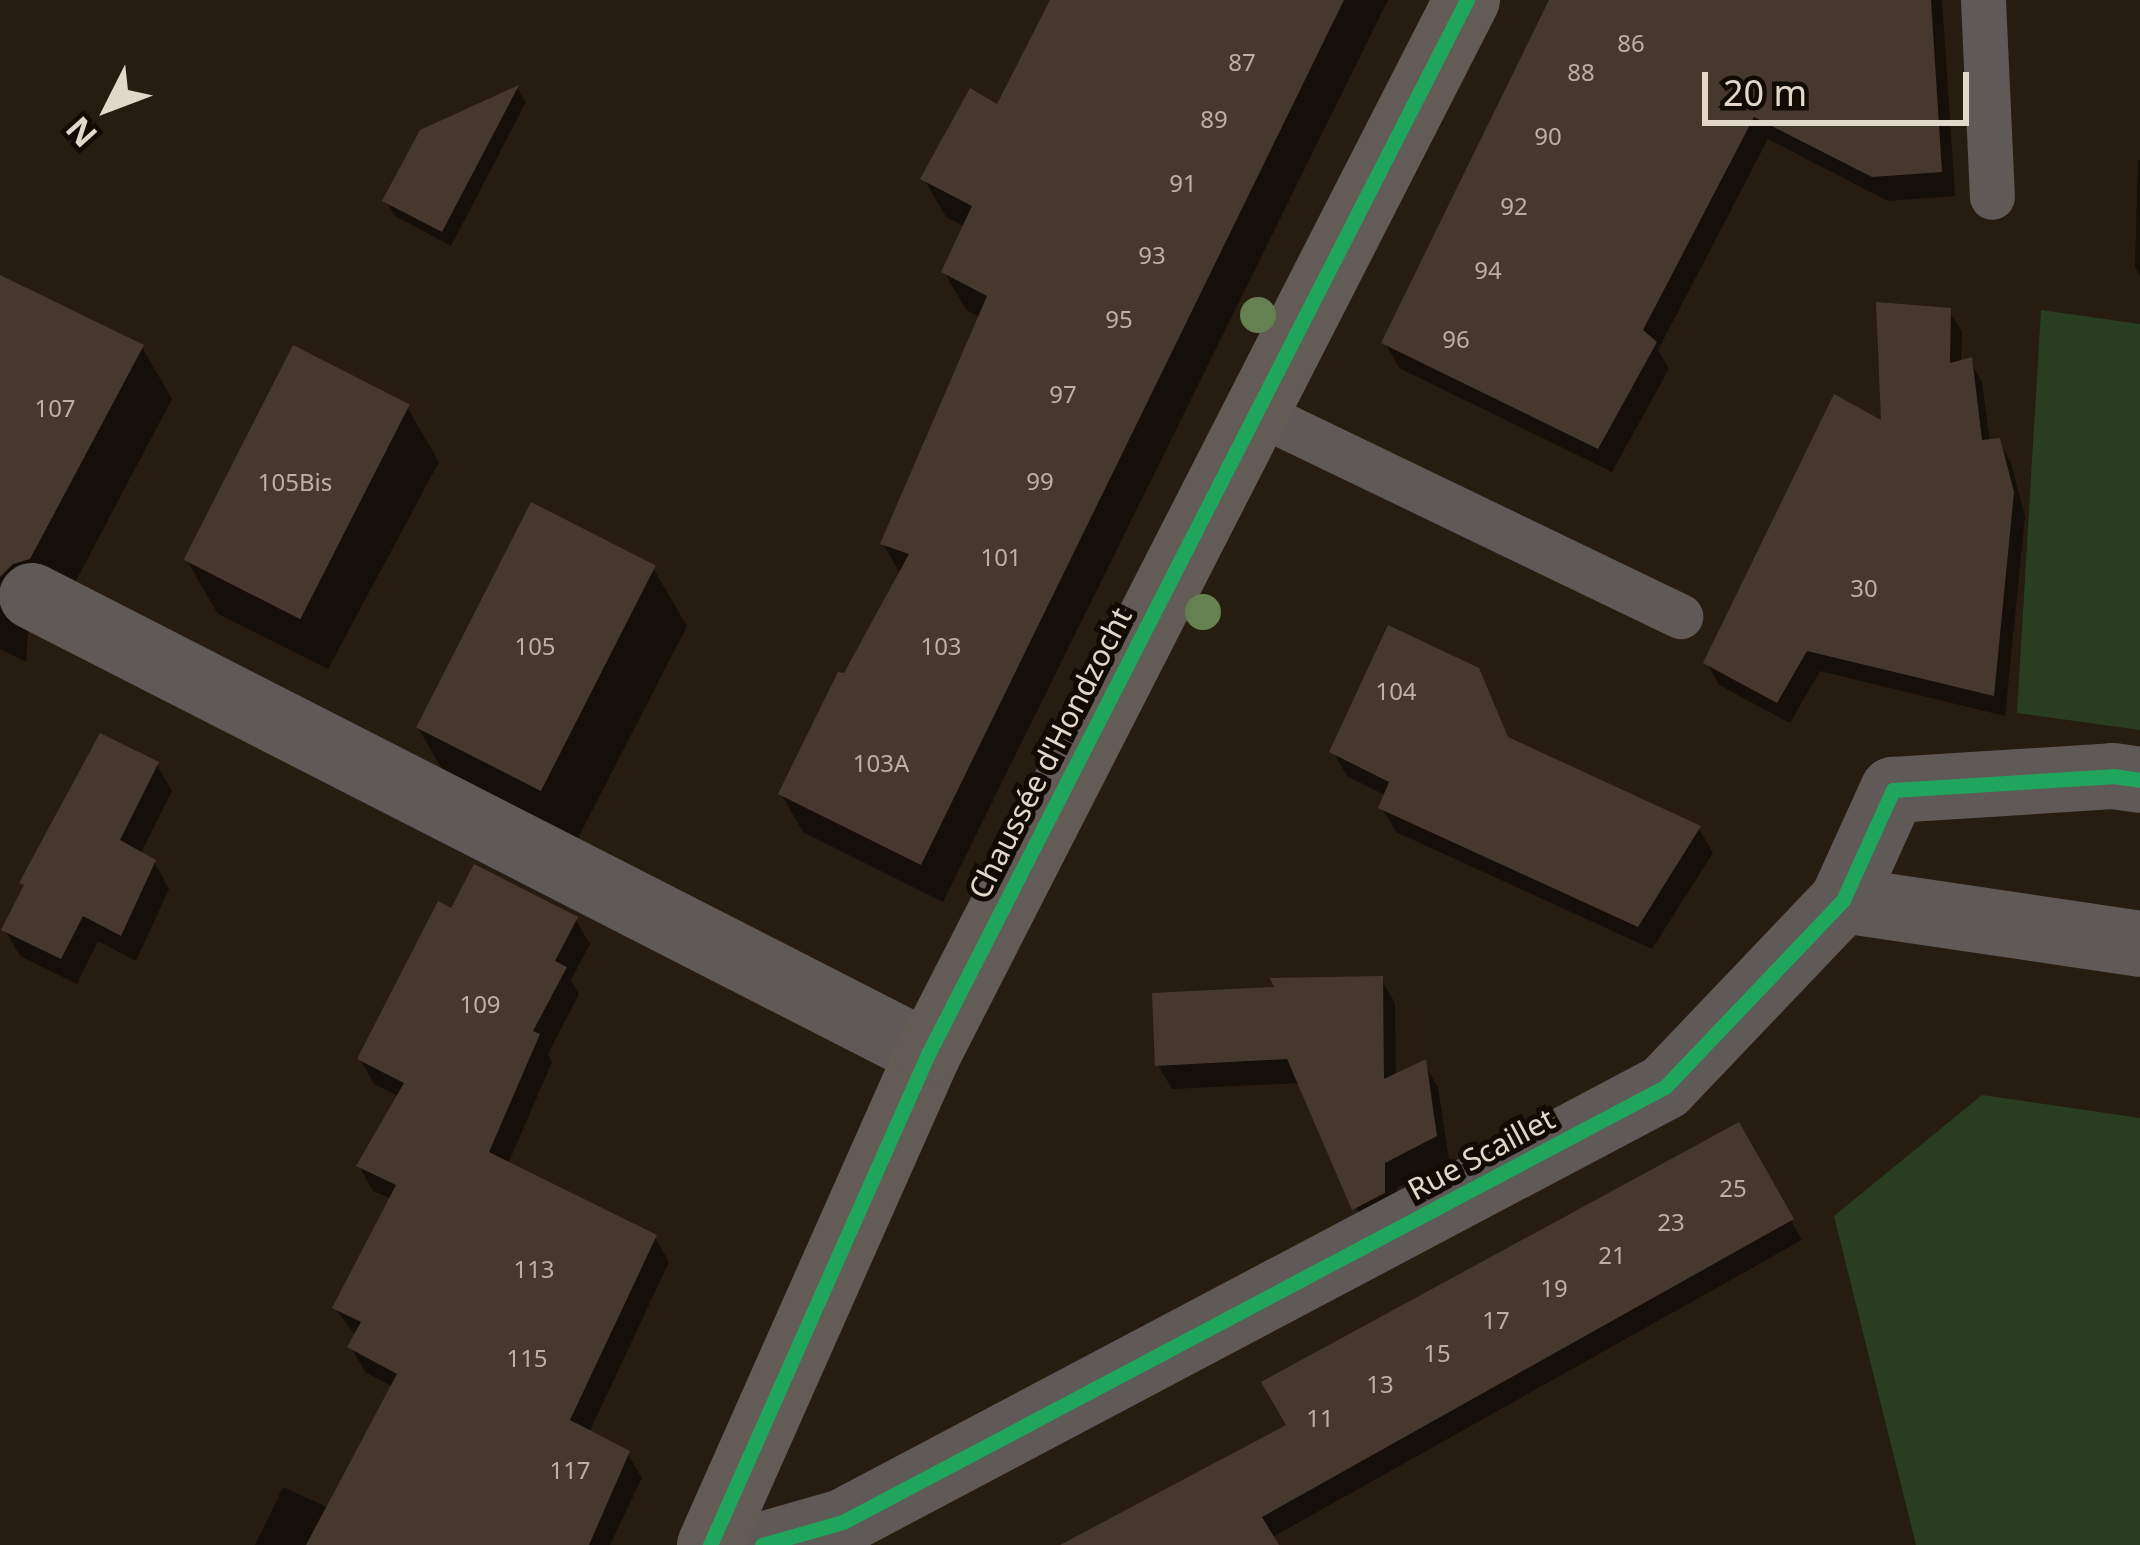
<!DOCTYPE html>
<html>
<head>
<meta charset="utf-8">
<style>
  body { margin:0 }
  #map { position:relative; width:2140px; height:1545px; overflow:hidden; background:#261d10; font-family:"Noto Sans",sans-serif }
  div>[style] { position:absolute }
  .green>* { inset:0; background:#293e20 }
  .shadow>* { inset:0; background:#0007 }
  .building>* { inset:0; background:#47382e; transform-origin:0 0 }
  .lane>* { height:45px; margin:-22.5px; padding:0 22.5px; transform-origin:22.5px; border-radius:22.5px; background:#5f5957 }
  .street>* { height:66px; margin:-33px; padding:0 33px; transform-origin:33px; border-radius:33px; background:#5f5957 }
  .secondary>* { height:66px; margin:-33px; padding:0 33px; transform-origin:33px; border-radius:33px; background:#625b56 }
  .cycleway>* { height:15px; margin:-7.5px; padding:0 7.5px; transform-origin:7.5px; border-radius:7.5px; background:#20a55d }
  .trees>* { width:36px; height:36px; margin:-18px; border-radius:50%; background:#658152 }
  span { translate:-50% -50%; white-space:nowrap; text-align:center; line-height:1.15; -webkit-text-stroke:10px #120b03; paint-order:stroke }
  .number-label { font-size:24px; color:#bbb0a3 }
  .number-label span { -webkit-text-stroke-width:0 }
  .street-label { font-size:30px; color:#e2d8ca }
  .north { position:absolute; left:48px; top:48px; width:120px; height:120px; -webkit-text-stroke:9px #120b03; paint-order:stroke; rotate:228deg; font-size:33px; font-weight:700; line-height:48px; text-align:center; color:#e2d8ca }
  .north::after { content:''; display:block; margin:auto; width:42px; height:54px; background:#e2d8ca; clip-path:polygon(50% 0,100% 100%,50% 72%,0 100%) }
  .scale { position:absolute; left:1702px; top:72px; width:267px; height:54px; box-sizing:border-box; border:6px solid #e2d8ca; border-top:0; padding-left:15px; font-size:36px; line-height:42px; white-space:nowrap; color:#e2d8ca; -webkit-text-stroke:9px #120b03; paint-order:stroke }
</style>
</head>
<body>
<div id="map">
  <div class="green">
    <i style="clip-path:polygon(2041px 310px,2140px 324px,2140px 730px,2017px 713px)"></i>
    <i style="clip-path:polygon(1982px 1095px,2140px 1118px,2140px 1545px,1916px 1545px,1834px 1216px)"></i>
  </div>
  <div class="shadow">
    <i style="clip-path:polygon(1093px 0,1388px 0,943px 902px,803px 832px,781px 794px,901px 575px,883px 544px,981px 318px,966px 310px,944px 272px,966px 227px,946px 217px,924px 179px,998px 109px)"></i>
    <i style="clip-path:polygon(1554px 0,1942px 0,1955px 196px,1888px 201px,1768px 139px,1658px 350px,1669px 369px,1612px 472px,1399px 368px,1385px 343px)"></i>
    <i style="clip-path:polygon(518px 89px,526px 102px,451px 246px,395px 216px,386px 201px,422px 133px)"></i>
    <i style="clip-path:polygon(2138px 160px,2140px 160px,2140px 276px,2135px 267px)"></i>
    <i style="clip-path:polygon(1949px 311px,1962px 332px,1961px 363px,1970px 361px,1982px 382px,1990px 442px,1999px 441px,2011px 463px,2025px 516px,2005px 716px,1820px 671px,1790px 723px,1719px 685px,1707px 663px,1884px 425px)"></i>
    <i style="clip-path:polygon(0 314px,142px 347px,172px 399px,60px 611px,28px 631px,26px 662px,0 649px)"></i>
    <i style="clip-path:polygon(407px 407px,439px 462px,328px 669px,218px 614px,186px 559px)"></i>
    <i style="clip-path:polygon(653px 568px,687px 626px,574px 846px,450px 783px,417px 726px)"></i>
    <i style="clip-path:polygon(1476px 670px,1510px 742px,1699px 829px,1713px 853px,1652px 949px,1396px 832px,1382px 808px,1387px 796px,1347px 776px,1333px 752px)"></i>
    <i style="clip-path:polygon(156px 764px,172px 791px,140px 855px,154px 862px,169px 889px,136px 961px,98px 941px,77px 984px,20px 956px,5px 930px,25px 888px,22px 883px)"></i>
    <i style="clip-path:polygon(452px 912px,575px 919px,590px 944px,571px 980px,579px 994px,548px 1054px,552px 1062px,508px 1164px,655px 1237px,669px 1262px,589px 1433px,628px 1454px,642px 1478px,610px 1545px,255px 1545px,283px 1487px,329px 1508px,393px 1387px,365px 1372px,351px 1347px,356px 1336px,335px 1308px,392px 1199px,373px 1191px,359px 1166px,400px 1097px,374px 1084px,360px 1059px)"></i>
    <i style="clip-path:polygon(1381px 979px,1395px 1003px,1396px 1077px,1424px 1063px,1438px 1087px,1449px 1160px,1397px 1188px,1398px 1217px,1368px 1233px,1300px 1083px,1172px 1089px,1158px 1065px,1278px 990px)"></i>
    <i style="clip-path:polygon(1738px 1126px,1802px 1240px,1271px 1538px,1275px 1545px,1165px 1545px,1290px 1427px)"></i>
  </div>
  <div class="building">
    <i style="clip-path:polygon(1050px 0,1344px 0,921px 865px,778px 794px,838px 672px,844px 673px,909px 554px,880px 544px,987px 296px,941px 272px,972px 206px,920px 179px,970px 88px,997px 104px)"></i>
    <i style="clip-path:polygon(1549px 0,1931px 0,1942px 172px,1872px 177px,1754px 117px,1643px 330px,1657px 342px,1598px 449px,1381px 343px)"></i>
    <i style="clip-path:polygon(519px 85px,442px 232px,382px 201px,420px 130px)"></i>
    <i style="clip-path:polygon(0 275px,144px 345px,30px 559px,13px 564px,0 577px)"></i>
    <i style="clip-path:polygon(1876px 302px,1951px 308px,1950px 363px,1972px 357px,1982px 440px,2000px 438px,2014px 492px,1994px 696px,1807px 651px,1777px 703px,1703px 663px,1834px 394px,1881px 420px)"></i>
    <i style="left:293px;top:345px;width:131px;height:241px;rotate:27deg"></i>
    <i style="left:531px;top:502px;width:140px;height:253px;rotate:27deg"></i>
    <i style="clip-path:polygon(1388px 625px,1479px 668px,1508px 737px,1701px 826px,1638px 927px,1378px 808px,1389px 782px,1329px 752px)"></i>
    <i style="clip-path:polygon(100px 733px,159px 762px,120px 840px,156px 860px,121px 936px,83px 916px,61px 959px,1px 930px,24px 885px,19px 883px)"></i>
    <i style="clip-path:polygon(474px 864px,578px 917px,555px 961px,567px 967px,533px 1031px,540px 1034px,489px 1152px,657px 1235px,570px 1420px,630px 1451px,589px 1545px,306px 1545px,397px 1374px,347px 1347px,361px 1322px,332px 1308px,396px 1185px,356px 1166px,404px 1083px,357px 1059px,438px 901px,451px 908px)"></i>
    <i style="clip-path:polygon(1383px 976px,1384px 1079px,1426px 1059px,1437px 1136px,1385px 1163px,1385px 1193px,1352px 1210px,1287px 1059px,1155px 1066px,1152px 993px,1274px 987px,1270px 978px)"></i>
    <i style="clip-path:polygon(1739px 1122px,1794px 1219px,1262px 1517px,1279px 1545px,1060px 1545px,1286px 1425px,1261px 1382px)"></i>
  </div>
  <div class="lane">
    <i style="left:1983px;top:0;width:197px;rotate:87.4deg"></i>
    <i style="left:1256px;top:412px;width:471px;rotate:25.7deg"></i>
  </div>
  <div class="street">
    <i style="left:32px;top:596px;width:1006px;rotate:27.07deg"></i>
    <i style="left:1843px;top:900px;width:300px;rotate:8.4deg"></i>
    <i style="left:762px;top:1545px;width:84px;rotate:-15.9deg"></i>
    <i style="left:843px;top:1522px;width:930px;rotate:-27.89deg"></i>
    <i style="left:1665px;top:1087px;width:258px;rotate:-46.4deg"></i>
    <i style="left:1843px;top:900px;width:121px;rotate:-65.6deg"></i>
    <i style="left:1893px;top:790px;width:220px;rotate:-3.6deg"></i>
    <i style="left:2113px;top:776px;width:27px;rotate:8deg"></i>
  </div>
  <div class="secondary">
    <i style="left:710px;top:1545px;width:537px;rotate:-66.06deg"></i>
    <i style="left:928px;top:1054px;width:1184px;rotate:-62.92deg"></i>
  </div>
  <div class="cycleway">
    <i style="left:710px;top:1545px;width:537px;rotate:-66.06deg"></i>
    <i style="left:928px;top:1054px;width:1184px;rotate:-62.92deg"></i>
    <i style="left:762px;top:1545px;width:84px;rotate:-15.9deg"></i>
    <i style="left:843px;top:1522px;width:930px;rotate:-27.89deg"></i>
    <i style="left:1665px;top:1087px;width:258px;rotate:-46.4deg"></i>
    <i style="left:1843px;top:900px;width:121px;rotate:-65.6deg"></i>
    <i style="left:1893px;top:790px;width:220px;rotate:-3.6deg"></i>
    <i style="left:2113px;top:776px;width:27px;rotate:8deg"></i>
  </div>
  <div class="trees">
    <i style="left:1258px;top:315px"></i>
    <i style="left:1203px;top:612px"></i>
  </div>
  <div class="number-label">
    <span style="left:1631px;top:43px">86</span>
    <span style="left:1242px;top:62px">87</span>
    <span style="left:1581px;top:72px">88</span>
    <span style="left:1214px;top:119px">89</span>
    <span style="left:1548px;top:136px">90</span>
    <span style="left:1183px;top:183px">91</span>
    <span style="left:1514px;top:206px">92</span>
    <span style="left:1152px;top:255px">93</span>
    <span style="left:1488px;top:270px">94</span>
    <span style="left:1119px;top:319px">95</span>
    <span style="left:1456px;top:339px">96</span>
    <span style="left:1063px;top:394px">97</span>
    <span style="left:55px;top:408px">107</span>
    <span style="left:1040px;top:481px">99</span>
    <span style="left:295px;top:482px">105Bis</span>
    <span style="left:1001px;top:557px">101</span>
    <span style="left:1864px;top:588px">30</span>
    <span style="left:535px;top:646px">105</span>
    <span style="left:941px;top:646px">103</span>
    <span style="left:1396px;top:691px">104</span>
    <span style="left:881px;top:763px">103A</span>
    <span style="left:480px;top:1004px">109</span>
    <span style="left:1733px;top:1188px">25</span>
    <span style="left:1671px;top:1222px">23</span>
    <span style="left:1612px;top:1255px">21</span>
    <span style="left:534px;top:1269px">113</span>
    <span style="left:1554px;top:1288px">19</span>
    <span style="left:1496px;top:1320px">17</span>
    <span style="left:1437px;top:1353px">15</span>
    <span style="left:527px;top:1358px">115</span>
    <span style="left:1380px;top:1384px">13</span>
    <span style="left:1320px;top:1418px">11</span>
    <span style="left:570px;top:1470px">117</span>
  </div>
  <div class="street-label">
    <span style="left:1050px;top:753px;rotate:-63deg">Chaussée d'Hondzocht</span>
    <span style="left:1481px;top:1154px;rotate:-28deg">Rue Scaillet</span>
  </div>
  <div class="north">N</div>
  <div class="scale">20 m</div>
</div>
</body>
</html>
